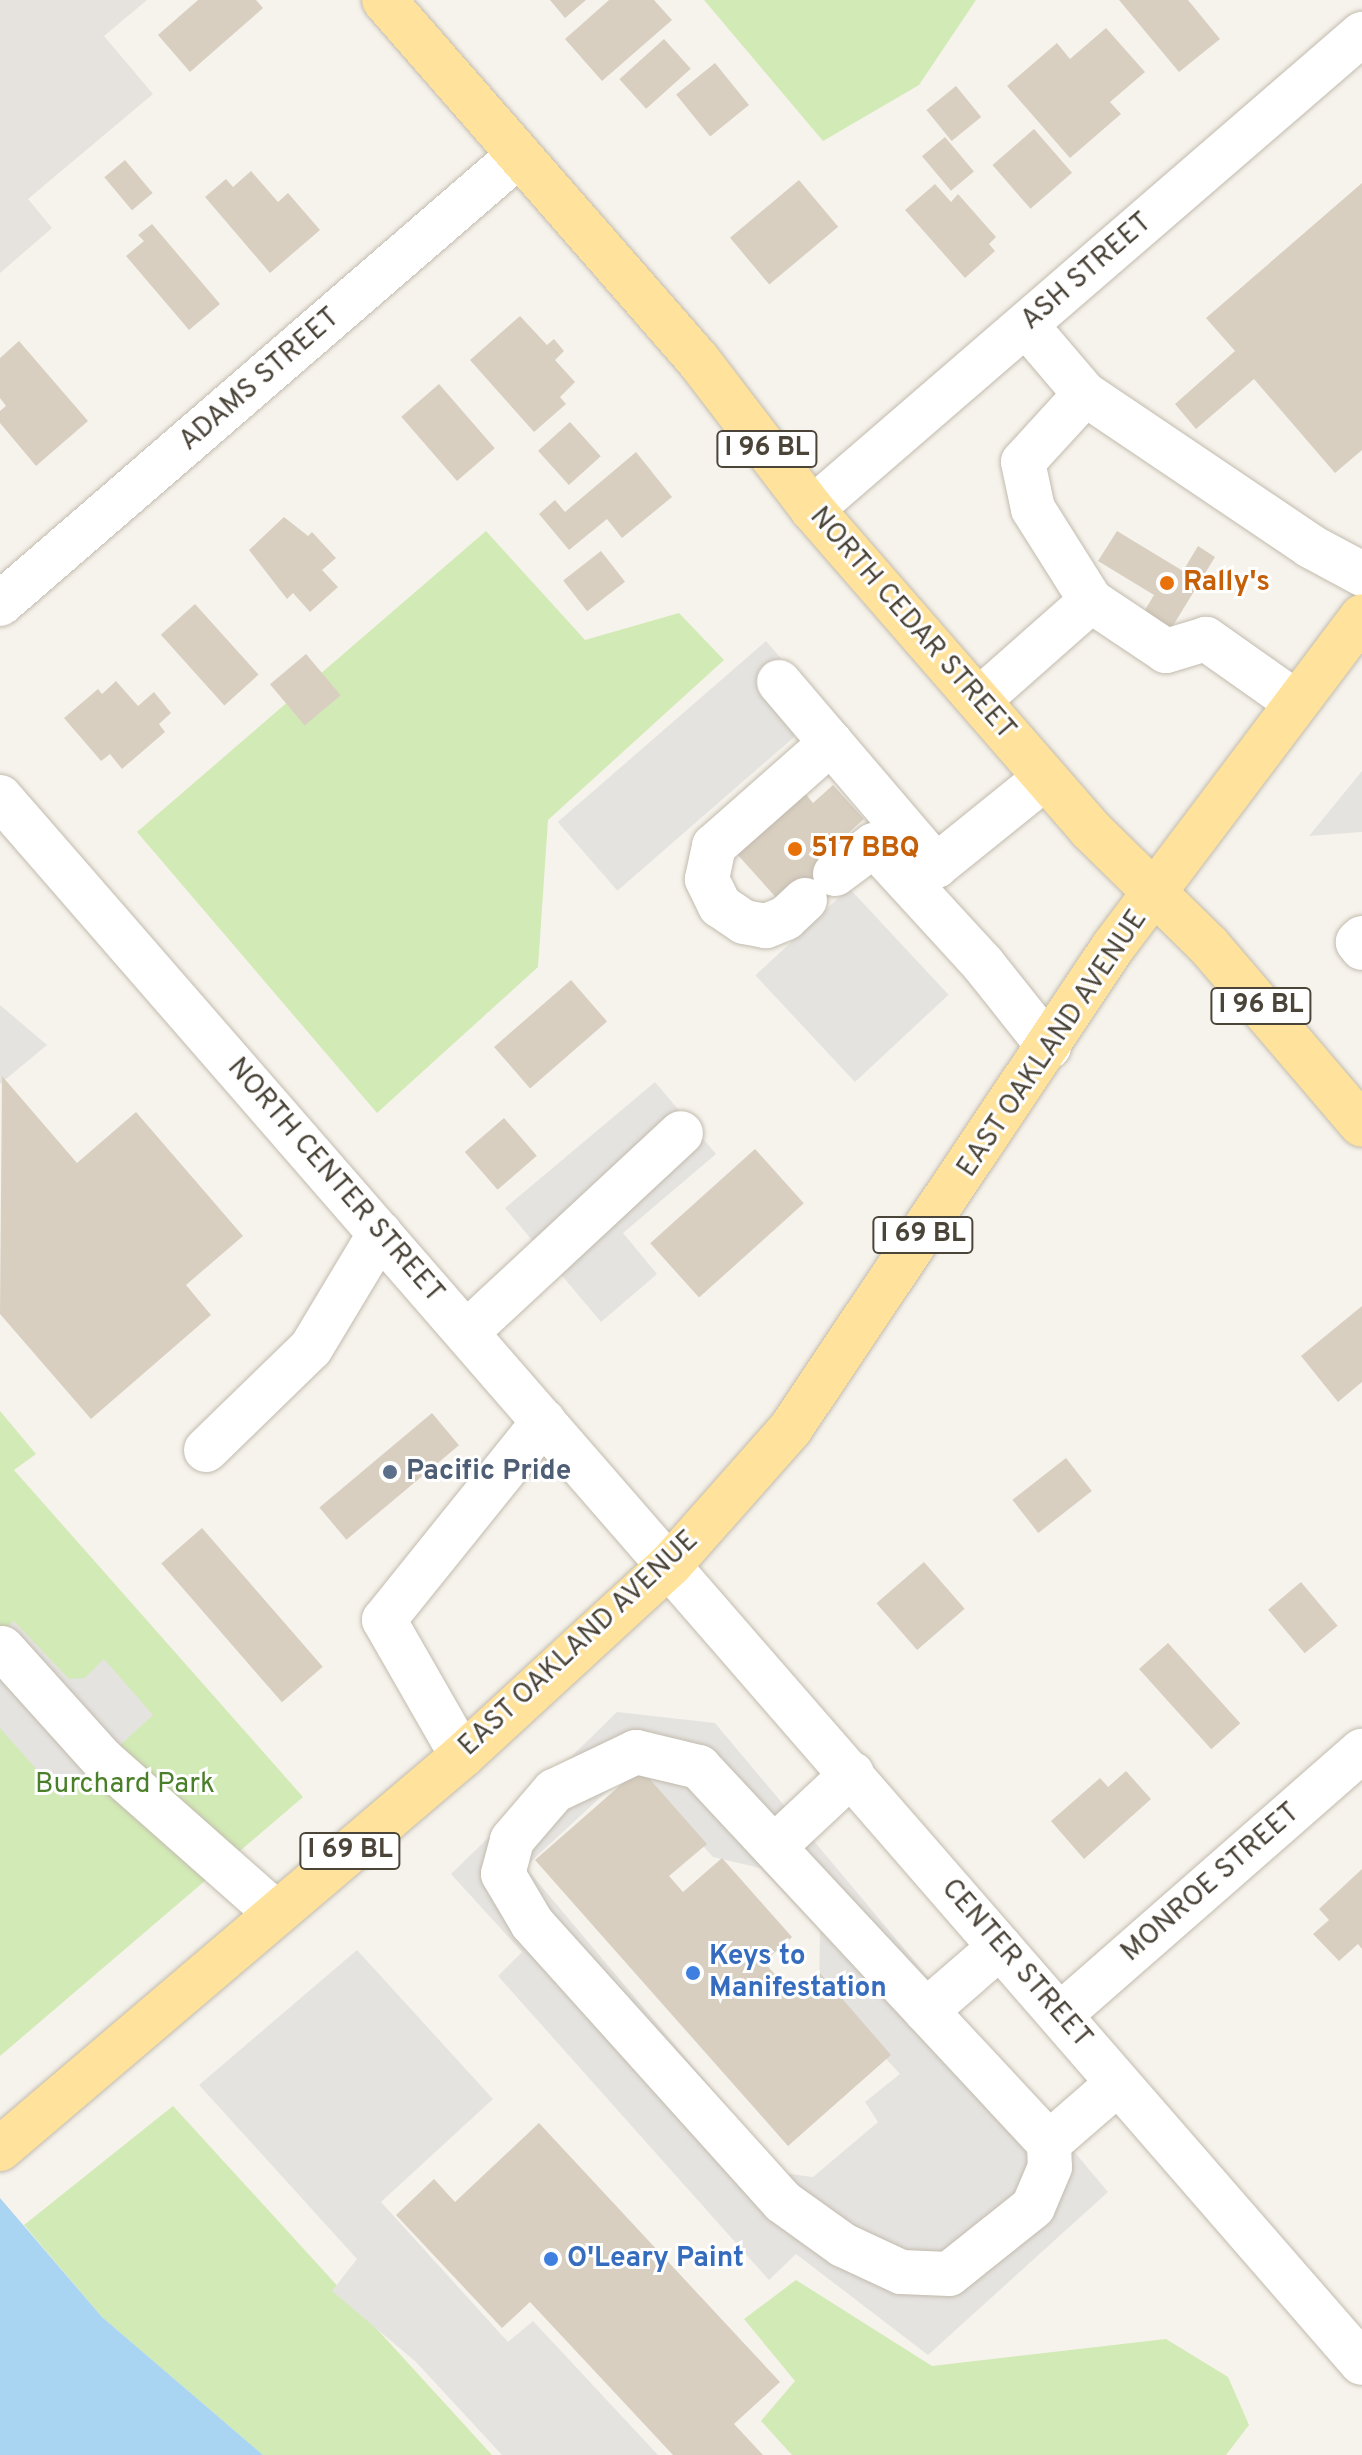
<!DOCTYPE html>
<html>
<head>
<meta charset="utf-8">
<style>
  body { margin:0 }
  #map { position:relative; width:1362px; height:2455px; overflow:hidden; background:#f6f3ec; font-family:Overpass,sans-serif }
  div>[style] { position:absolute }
  .industrial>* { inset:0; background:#e6e2dd }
  .green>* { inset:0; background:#d2eab5 }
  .parking>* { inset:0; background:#e5e3e0; transform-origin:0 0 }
  .water>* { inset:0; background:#a9d4f2 }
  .building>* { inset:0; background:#d8cfc1; transform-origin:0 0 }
  .roads { filter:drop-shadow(0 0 2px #c2bbae) drop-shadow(0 0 2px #c2bbae) }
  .minor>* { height:44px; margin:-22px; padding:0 22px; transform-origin:22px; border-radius:22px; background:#fff }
  .major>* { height:44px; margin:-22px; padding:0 22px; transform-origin:22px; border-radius:22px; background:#ffe39c }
  .dots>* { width:22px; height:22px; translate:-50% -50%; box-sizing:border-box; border:4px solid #fff; border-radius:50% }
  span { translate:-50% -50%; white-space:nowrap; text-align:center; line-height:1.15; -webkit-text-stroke:6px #fff; paint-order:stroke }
  .shield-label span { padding:2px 6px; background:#fff; border:2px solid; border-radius:6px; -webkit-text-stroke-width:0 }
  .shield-label { font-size:26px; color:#4b4439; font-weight:700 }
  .street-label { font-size:28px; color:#4b4439 }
  .food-label { font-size:28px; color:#c56008; font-weight:700 }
  .left { translate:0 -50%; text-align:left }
  .service-label { font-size:28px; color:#4e5e75; font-weight:700 }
  .park-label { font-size:28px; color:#4a7f2a }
  .shop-label { font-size:28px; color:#366cbe; font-weight:700 }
</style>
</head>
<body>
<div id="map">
  <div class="industrial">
    <i style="clip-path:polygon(0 0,147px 0,104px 36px,153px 94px,28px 199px,52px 228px,0 273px)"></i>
  </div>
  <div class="green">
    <i style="clip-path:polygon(704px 0,976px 0,919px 85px,823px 141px)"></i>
    <i style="clip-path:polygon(486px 531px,585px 640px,679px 613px,724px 660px,548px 820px,538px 967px,377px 1113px,137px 832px)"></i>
    <i style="clip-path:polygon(0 1411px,36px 1454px,14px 1470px,303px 1797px,0 2056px)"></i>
    <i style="clip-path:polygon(173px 2106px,492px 2455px,263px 2455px,102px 2317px,24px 2225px)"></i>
    <i style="clip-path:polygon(796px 2280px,932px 2366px,1166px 2339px,1228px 2377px,1249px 2425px,1226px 2455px,792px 2455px,761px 2421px,795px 2381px,744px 2319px)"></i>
  </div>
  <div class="parking">
    <i style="left:766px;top:641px;width:91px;height:276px;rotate:49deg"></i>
    <i style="clip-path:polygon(1362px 771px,1362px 832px,1309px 836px)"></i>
    <i style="left:849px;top:888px;width:146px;height:128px;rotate:47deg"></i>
    <i style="clip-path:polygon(0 1005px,47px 1045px,0 1084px)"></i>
    <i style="clip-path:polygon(655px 1082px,716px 1154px,623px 1233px,657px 1274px,601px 1322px,505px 1208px)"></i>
    <i style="clip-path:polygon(14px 1621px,69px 1679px,85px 1678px,104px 1659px,153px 1715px,62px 1798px,0 1728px,0 1633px)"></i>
    <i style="clip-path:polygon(evenodd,617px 1712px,715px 1723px,1108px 2192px,928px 2355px,796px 2254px,769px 2280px,498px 1976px,522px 1952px,451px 1874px,617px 1712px,632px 1768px,713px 1857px,760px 1868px,820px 1931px,819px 1986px,900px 2074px,865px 2102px,878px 2122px,813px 2177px,783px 2173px,525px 1867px,632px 1768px)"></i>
    <i style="clip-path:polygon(357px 1950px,493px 2099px,381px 2202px,508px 2342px,533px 2321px,658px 2455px,502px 2455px,416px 2362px,332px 2291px,357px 2259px,199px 2085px)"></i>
  </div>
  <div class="water">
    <i style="clip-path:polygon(0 2198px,102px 2317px,263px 2455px,0 2455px)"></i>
  </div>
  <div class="building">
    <i style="clip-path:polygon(198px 0,256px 0,263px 8px,190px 72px,158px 35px)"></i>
    <i style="clip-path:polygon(550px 0,586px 0,565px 18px)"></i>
    <i style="clip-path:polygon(609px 0,654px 0,672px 20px,602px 81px,565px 39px)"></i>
    <i style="clip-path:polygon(1119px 0,1188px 0,1220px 39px,1179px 72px)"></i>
    <i style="clip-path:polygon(1106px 28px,1145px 72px,1110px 102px,1121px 114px,1070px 158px,1007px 86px,1057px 43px,1070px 59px)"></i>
    <i style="left:664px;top:39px;width:40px;height:60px;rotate:48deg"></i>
    <i style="left:715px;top:63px;width:54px;height:50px;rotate:51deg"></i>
    <i style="left:956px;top:86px;width:40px;height:38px;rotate:51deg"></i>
    <i style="left:1034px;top:129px;width:58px;height:55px;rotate:49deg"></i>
    <i style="left:945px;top:137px;width:45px;height:30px;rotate:50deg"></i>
    <i style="left:125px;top:160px;width:43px;height:27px;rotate:50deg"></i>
    <i style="clip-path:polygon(251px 171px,278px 202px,288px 193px,320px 230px,270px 273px,205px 197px,226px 179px,233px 187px)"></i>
    <i style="left:799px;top:180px;width:61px;height:90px;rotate:50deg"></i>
    <i style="clip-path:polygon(1362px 183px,1362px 450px,1335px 473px,1254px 379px,1196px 429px,1175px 404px,1235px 351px,1206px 318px)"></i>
    <i style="clip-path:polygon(935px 184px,951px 202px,958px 194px,996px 237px,989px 244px,995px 251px,965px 278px,905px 210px)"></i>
    <i style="clip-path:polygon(152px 224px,220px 304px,189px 330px,126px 256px,144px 241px,138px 235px)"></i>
    <i style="clip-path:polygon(520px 316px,547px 345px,554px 339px,564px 351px,555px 360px,575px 382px,560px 397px,566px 404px,534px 432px,470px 360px)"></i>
    <i style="clip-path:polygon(19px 341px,88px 421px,36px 466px,0 423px,0 411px,6px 406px,0 398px,0 358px)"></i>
    <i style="left:439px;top:384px;width:85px;height:50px;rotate:49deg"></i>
    <i style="left:570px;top:422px;width:46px;height:43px;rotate:48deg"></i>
    <i style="clip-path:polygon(636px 452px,672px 497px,622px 538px,607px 519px,569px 550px,539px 514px,555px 500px,565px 512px)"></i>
    <i style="clip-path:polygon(284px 517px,308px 536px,312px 532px,336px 558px,322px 570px,338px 587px,310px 612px,293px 593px,287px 599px,249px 550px)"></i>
    <i style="clip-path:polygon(1117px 531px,1183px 571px,1198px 546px,1215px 557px,1163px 642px,1136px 625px,1154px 595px,1098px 561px)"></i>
    <i style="left:601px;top:551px;width:39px;height:48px;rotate:52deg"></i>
    <i style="left:195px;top:604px;width:95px;height:46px;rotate:48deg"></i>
    <i style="left:306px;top:654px;width:54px;height:47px;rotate:50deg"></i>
    <i style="clip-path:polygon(116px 681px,138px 706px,154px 692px,171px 713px,159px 724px,165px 732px,122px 769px,110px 754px,101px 761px,64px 718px,98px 689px,102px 694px)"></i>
    <i style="clip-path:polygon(833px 785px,864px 819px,846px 835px,854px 844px,844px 883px,814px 910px,781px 903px,736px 853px,804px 792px,813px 803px)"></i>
    <i style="left:571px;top:980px;width:55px;height:102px;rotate:49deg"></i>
    <i style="clip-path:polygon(2px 1076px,77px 1163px,136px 1112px,243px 1236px,186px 1285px,211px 1315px,91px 1419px,0 1314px)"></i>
    <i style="left:504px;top:1118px;width:50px;height:52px;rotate:49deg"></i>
    <i style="left:755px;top:1149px;width:73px;height:141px;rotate:48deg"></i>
    <i style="clip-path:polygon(1362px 1306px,1362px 1382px,1338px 1402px,1301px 1356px)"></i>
    <i style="left:432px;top:1413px;width:42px;height:147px;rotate:50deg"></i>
    <i style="left:1066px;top:1458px;width:42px;height:68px;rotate:52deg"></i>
    <i style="left:202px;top:1528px;width:184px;height:54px;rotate:49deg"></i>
    <i style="left:924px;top:1562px;width:62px;height:63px;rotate:49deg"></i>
    <i style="left:1301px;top:1582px;width:57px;height:43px;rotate:50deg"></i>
    <i style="left:1168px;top:1643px;width:108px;height:39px;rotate:48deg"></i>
    <i style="clip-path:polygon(640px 1768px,707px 1844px,669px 1876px,683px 1892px,722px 1858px,792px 1937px,764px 1962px,794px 1996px,820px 1973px,891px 2055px,788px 2146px,535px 1860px)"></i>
    <i style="clip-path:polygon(1126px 1771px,1151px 1799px,1084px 1859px,1051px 1821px,1100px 1778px,1108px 1787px)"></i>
    <i style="clip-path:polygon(1362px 1869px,1362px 1949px,1358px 1944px,1339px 1961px,1313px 1934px,1329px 1920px,1319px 1909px)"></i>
    <i style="clip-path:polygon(539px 2123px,780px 2382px,734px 2424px,763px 2455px,673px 2455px,530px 2302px,502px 2328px,396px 2215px,434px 2179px,455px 2202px)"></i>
  </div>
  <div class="roads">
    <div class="minor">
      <i style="left:1026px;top:325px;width:91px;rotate:49.5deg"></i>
      <i style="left:812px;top:509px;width:727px;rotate:-40.82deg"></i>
      <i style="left:0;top:604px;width:686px;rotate:-40.86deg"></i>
      <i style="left:779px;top:682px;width:80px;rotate:49.6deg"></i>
      <i style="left:979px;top:700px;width:149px;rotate:-41.5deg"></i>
      <i style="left:1294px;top:701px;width:108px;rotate:-144.8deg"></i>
      <i style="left:1206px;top:639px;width:42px;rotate:163.3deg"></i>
      <i style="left:1166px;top:651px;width:90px;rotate:-146.3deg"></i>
      <i style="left:1091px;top:601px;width:109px;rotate:-122.2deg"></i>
      <i style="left:1033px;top:509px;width:48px;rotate:-102deg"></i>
      <i style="left:1023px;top:462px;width:92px;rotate:-47.6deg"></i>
      <i style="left:1085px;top:394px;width:272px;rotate:34deg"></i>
      <i style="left:1310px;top:546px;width:59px;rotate:28.3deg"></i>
      <i style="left:0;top:797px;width:2075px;rotate:48.99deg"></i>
      <i style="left:835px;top:874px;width:49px;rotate:-36.6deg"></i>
      <i style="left:874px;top:845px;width:161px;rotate:47.5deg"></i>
      <i style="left:983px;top:964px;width:106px;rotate:51.5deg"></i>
      <i style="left:805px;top:900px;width:26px;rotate:137deg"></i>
      <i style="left:786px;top:918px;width:22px;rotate:158deg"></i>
      <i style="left:766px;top:926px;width:22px;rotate:-170deg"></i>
      <i style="left:744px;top:922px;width:29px;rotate:-146deg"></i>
      <i style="left:720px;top:906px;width:30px;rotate:-116deg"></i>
      <i style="left:707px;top:879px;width:34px;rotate:-78deg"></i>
      <i style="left:714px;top:846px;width:156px;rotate:-41.4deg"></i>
      <i style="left:831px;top:743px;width:162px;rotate:49.5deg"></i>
      <i style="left:936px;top:866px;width:140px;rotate:-38.9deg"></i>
      <i style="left:1362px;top:938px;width:6px;rotate:135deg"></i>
      <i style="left:1358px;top:942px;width:7px;rotate:56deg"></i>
      <i style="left:467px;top:1332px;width:292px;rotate:-42.9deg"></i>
      <i style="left:206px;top:1450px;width:146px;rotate:-44.2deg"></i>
      <i style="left:311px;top:1348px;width:134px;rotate:-59deg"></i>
      <i style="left:2px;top:1648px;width:151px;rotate:48deg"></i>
      <i style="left:103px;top:1760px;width:231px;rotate:41.5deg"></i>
      <i style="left:636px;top:1752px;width:65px;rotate:13.4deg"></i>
      <i style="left:699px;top:1767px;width:514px;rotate:47.05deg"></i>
      <i style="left:1049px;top:2143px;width:24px;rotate:88deg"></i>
      <i style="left:1050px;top:2167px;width:43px;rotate:113deg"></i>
      <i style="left:1033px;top:2207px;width:107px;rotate:141.4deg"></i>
      <i style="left:949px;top:2274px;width:48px;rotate:-177.6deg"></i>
      <i style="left:901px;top:2272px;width:64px;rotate:-155deg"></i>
      <i style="left:843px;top:2245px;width:74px;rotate:-144.4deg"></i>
      <i style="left:783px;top:2202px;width:375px;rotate:-132deg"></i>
      <i style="left:532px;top:1923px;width:57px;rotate:-120.6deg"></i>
      <i style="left:503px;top:1874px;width:35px;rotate:-75deg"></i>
      <i style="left:512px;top:1840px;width:65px;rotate:-49.4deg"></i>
      <i style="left:554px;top:1791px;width:91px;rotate:-25.4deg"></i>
      <i style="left:462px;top:1756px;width:157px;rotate:-119.8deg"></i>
      <i style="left:384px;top:1620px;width:255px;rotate:-51.2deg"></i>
      <i style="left:774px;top:1847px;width:107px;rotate:-43.1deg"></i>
      <i style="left:926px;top:2011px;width:98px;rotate:-40.9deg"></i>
      <i style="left:1060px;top:2015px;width:401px;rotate:-41.2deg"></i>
      <i style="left:1049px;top:2143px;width:91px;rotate:-41deg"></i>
    </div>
    <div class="major">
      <i style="left:384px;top:0;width:479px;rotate:48.9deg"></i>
      <i style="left:699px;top:361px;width:186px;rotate:52.6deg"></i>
      <i style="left:812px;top:509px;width:424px;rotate:49deg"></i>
      <i style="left:1090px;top:829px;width:167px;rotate:44.5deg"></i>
      <i style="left:1209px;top:946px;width:235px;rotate:49.5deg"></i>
      <i style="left:0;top:2149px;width:607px;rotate:-40.39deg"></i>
      <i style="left:462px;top:1756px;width:282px;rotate:-42.6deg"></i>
      <i style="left:670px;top:1565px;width:183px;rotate:-48.5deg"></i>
      <i style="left:791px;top:1428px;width:579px;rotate:-56.2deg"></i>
      <i style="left:1113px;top:947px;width:414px;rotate:-53deg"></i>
    </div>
  </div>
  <div class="dots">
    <i style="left:1167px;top:583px;background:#e8710a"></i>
    <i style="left:795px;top:849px;background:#e8710a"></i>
    <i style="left:390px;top:1472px;background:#5c6f8a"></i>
    <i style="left:693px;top:1973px;background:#3f7fe0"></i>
    <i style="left:551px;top:2259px;background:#3f7fe0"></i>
  </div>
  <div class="shield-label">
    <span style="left:767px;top:449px">I 96 BL</span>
    <span style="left:1261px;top:1006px">I 96 BL</span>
    <span style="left:923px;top:1235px">I 69 BL</span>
    <span style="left:350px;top:1851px">I 69 BL</span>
  </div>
  <div class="street-label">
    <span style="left:1087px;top:272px;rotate:-41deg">ASH STREET</span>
    <span style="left:260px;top:380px;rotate:-41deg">ADAMS STREET</span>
    <span style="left:912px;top:624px;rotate:49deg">NORTH CEDAR STREET</span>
    <span style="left:1053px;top:1044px;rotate:-56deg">EAST OAKLAND AVENUE</span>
    <span style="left:335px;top:1181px;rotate:49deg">NORTH CENTER STREET</span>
    <span style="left:579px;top:1644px;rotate:-43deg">EAST OAKLAND AVENUE</span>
    <span style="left:1211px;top:1883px;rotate:-41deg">MONROE STREET</span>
    <span style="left:1016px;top:1964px;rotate:49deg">CENTER STREET</span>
  </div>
  <div class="food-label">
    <span class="left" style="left:1183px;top:583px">Rally's</span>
    <span class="left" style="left:811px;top:849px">517 BBQ</span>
  </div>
  <div class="service-label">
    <span class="left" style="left:406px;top:1472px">Pacific Pride</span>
  </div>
  <div class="park-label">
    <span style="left:125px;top:1785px">Burchard Park</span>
  </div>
  <div class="shop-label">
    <span class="left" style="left:709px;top:1973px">Keys to<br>Manifestation</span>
    <span class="left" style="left:567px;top:2259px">O'Leary Paint</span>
  </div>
</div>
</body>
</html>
